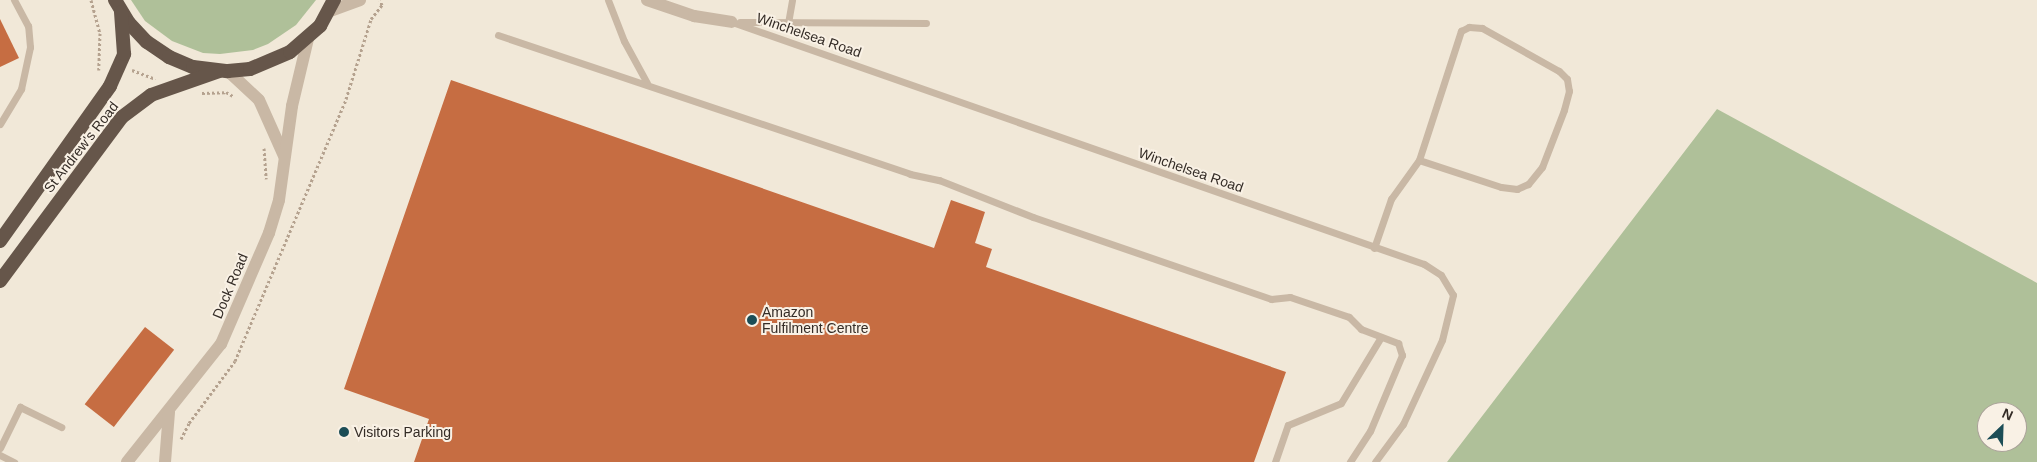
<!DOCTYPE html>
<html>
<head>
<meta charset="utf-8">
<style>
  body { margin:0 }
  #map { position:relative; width:2037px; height:462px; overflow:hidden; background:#f1e8d8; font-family:Arial,sans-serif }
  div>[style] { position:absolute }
  .green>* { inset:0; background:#afc099 }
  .building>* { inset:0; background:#c66d42; transform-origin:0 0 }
  .path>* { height:3px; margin-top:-1.5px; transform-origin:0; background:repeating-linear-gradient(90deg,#b5a28f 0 2.5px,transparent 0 5px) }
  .service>* { height:7px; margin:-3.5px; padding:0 3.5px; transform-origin:3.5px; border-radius:3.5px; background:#c9b8a5 }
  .minor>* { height:12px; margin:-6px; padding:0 6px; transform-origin:6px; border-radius:6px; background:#c9b8a5 }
  .tertiary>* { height:12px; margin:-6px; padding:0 6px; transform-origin:6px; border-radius:6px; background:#c9b8a5 }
  .trunk>* { height:14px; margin:-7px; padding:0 7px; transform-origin:7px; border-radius:7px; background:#66564a }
  .dots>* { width:14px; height:14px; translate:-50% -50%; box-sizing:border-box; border:2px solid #f9f1e5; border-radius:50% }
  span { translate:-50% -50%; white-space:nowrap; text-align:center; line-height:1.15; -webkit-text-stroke:4px #f9f1e5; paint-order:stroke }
  .street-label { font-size:14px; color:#342c26 }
  .poi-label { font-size:14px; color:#342c26 }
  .left { translate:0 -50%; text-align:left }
  .north { position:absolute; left:1977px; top:402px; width:50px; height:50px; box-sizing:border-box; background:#f9f1e5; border:1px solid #aaa299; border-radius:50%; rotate:24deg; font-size:14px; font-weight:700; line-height:20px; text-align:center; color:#342c26 }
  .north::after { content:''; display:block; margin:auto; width:18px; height:22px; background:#1c4d56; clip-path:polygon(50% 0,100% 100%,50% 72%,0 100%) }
</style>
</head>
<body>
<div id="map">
  <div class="green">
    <i style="clip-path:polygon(131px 0,316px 0,296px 25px,268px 44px,253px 50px,220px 54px,203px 53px,172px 41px,145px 21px)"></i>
    <i style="clip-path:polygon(evenodd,1717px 109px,2037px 283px,2037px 462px,1447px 462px,1717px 109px,1987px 412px,2017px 412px,2017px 442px,1987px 442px,1987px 412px)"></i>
  </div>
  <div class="building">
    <i style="clip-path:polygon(0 19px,19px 58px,0 67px)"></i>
    <i style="clip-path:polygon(451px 80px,934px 248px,951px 200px,985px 212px,975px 243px,992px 249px,986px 267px,1286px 372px,1254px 462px,414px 462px,429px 419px,344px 389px)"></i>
    <i style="left:145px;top:327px;width:37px;height:98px;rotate:38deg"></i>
  </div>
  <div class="path">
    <i style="left:91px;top:0;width:34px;rotate:75deg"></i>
    <i style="left:100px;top:33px;width:37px;rotate:92deg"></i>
    <i style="left:132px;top:70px;width:25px;rotate:21deg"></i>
    <i style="left:202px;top:93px;width:24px;rotate:-2deg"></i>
    <i style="left:226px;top:92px;width:8px;rotate:30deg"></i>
    <i style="left:264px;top:148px;width:31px;rotate:86deg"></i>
    <i style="left:181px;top:439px;width:18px;rotate:-63deg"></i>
    <i style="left:189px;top:423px;width:77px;rotate:-53.4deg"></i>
    <i style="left:235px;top:361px;width:285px;rotate:-67deg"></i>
    <i style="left:346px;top:99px;width:84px;rotate:-72.6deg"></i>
    <i style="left:371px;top:19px;width:18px;rotate:-52deg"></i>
    <i style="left:382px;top:5px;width:5px;rotate:-112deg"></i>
  </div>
  <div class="service">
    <i style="left:608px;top:0;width:44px;rotate:68.7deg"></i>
    <i style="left:624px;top:41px;width:48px;rotate:61.3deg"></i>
    <i style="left:732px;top:22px;width:733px;rotate:19.28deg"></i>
    <i style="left:1424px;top:264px;width:20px;rotate:33deg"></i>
    <i style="left:1441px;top:275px;width:23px;rotate:59deg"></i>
    <i style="left:1453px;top:295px;width:46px;rotate:103.7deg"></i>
    <i style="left:1442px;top:340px;width:93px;rotate:114.9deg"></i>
    <i style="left:1403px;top:424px;width:47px;rotate:126.4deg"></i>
    <i style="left:740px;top:22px;width:186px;rotate:0.3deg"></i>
    <i style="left:788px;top:23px;width:23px;rotate:-80deg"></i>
    <i style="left:498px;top:35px;width:435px;rotate:18.6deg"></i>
    <i style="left:910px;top:174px;width:30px;rotate:12deg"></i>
    <i style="left:939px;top:180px;width:101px;rotate:21.5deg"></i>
    <i style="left:1033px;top:217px;width:252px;rotate:19deg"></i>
    <i style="left:1271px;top:299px;width:19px;rotate:-6deg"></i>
    <i style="left:1290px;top:297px;width:62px;rotate:18.7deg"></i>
    <i style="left:1349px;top:317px;width:17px;rotate:45deg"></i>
    <i style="left:1361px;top:329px;width:40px;rotate:21deg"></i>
    <i style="left:1398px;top:343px;width:13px;rotate:72deg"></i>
    <i style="left:1402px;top:355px;width:82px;rotate:112.8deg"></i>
    <i style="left:1370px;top:431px;width:37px;rotate:123deg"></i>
    <i style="left:0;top:124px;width:41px;rotate:-59deg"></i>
    <i style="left:21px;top:89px;width:43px;rotate:-77.9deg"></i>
    <i style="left:30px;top:47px;width:21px;rotate:-95deg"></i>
    <i style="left:28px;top:26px;width:30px;rotate:-118deg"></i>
    <i style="left:1374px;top:248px;width:52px;rotate:-70.9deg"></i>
    <i style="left:1391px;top:199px;width:48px;rotate:-54.3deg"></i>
    <i style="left:1419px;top:160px;width:136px;rotate:-72deg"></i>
    <i style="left:1461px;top:31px;width:9px;rotate:-27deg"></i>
    <i style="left:1469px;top:27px;width:13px;rotate:4deg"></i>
    <i style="left:1482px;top:28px;width:88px;rotate:29.2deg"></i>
    <i style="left:1559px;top:71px;width:11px;rotate:45deg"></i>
    <i style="left:1567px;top:79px;width:12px;rotate:81deg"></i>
    <i style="left:1569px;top:91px;width:20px;rotate:105deg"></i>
    <i style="left:1564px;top:110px;width:61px;rotate:111.1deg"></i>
    <i style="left:1542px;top:167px;width:22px;rotate:129deg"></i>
    <i style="left:1528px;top:184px;width:12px;rotate:156deg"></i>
    <i style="left:1517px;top:189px;width:16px;rotate:-173deg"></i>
    <i style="left:1501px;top:187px;width:86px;rotate:-161.8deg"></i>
    <i style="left:0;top:448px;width:46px;rotate:-64deg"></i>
    <i style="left:20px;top:407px;width:46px;rotate:26deg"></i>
    <i style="left:0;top:455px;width:16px;rotate:27deg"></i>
    <i style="left:1275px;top:462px;width:39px;rotate:-71deg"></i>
    <i style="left:1288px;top:425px;width:57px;rotate:-22.5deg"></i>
    <i style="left:1341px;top:403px;width:77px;rotate:-58.8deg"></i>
  </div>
  <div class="minor">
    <i style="left:647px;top:0;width:50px;rotate:18.8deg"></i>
    <i style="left:694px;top:16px;width:38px;rotate:9deg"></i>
    <i style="left:330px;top:11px;width:32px;rotate:-20deg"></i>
  </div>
  <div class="tertiary">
    <i style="left:228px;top:71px;width:42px;rotate:43.1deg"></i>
    <i style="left:259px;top:100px;width:61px;rotate:65.9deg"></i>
    <i style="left:127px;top:462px;width:151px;rotate:-51.5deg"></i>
    <i style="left:221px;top:344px;width:121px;rotate:-66.6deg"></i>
    <i style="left:269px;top:233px;width:34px;rotate:-73deg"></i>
    <i style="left:279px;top:200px;width:95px;rotate:-82.1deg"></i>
    <i style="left:292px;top:106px;width:69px;rotate:-76.6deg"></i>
    <i style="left:165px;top:462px;width:50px;rotate:-85.4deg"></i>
  </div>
  <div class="trunk">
    <i style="left:115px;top:0;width:27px;rotate:59deg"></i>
    <i style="left:129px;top:23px;width:26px;rotate:47deg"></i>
    <i style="left:147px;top:42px;width:27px;rotate:34deg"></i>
    <i style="left:169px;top:57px;width:26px;rotate:23deg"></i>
    <i style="left:193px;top:67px;width:35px;rotate:7deg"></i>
    <i style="left:228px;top:71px;width:22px;rotate:-5deg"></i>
    <i style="left:250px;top:69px;width:43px;rotate:-23deg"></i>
    <i style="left:290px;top:52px;width:40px;rotate:-41deg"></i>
    <i style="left:320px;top:26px;width:30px;rotate:-62deg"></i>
    <i style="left:0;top:241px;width:190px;rotate:-54.6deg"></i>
    <i style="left:110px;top:86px;width:35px;rotate:-66deg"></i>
    <i style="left:124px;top:54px;width:42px;rotate:-94.1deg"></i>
    <i style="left:0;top:281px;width:204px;rotate:-53.4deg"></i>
    <i style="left:122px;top:117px;width:36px;rotate:-37deg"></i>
    <i style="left:151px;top:95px;width:72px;rotate:-19.4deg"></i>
  </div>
  <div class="dots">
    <i style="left:752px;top:320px;background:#1c4d56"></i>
    <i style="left:344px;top:432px;background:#1c4d56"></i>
  </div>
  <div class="street-label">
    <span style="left:809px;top:35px;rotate:19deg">Winchelsea Road</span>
    <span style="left:81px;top:147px;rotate:-52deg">St Andrew's Road</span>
    <span style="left:1191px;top:170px;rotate:19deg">Winchelsea Road</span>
    <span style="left:230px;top:286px;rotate:-67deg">Dock Road</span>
  </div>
  <div class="poi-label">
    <span class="left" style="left:762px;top:320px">Amazon<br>Fulfilment Centre</span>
    <span class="left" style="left:354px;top:432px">Visitors Parking</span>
  </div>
  <div class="north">N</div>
</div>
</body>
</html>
